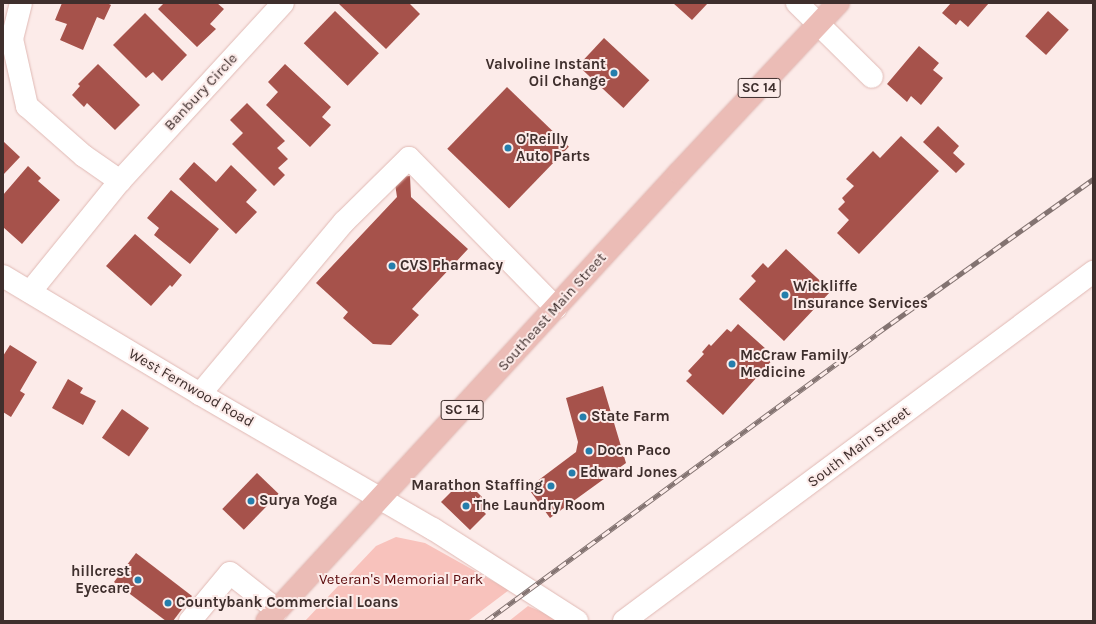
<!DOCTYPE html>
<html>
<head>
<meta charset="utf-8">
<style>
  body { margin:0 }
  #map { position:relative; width:1096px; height:624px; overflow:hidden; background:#fcebe9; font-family:Karla,sans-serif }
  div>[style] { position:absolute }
  .green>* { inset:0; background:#f8c2bc }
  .building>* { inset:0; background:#a6524b; transform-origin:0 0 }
  .roads { filter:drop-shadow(0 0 1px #e0b9b4) drop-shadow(0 0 1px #e0b9b4) }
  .minor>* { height:22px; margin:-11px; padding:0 11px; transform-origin:11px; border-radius:11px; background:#fff }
  .major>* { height:22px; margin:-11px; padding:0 11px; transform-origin:11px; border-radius:11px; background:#ebbcb6 }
  .rail>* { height:4.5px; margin-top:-2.25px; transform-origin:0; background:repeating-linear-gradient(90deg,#fcebe9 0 9px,#837371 0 18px); box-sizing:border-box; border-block:1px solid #837371 }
  .dots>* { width:11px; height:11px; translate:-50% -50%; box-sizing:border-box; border:2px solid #fcebe9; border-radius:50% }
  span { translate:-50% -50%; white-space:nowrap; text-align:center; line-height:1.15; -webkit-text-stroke:4px #fcebe9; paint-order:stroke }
  .shield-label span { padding:1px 3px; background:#fcebe9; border:1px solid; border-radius:3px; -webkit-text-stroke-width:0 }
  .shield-label { font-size:14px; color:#3f2f2d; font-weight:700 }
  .poi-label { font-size:15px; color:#3f2f2d; font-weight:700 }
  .right { translate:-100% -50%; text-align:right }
  .left { translate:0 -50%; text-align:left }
  .street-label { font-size:15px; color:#3f2f2d }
  .park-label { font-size:15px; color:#5a080a }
  .frame { position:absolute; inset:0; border:4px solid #3f2f2d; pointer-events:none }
</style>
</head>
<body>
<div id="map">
  <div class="green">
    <i style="clip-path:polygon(396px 537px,425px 543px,509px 590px,468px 621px,305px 621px,376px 546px)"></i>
    <i style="clip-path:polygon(528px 606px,554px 617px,558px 621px,509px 621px)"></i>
  </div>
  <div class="building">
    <i style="clip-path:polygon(62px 3px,107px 3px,111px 5px,104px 20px,97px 17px,83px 50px,60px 40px,67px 24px,55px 20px)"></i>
    <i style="clip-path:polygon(164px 3px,217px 3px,224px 9px,210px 24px,216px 29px,197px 47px,158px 9px)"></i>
    <i style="clip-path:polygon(338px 3px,409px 3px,420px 14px,386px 49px)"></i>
    <i style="clip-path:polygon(673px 3px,708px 3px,692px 20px)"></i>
    <i style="clip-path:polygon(951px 3px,989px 3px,968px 27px,960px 20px,956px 25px,942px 13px)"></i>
    <i style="left:335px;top:11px;width:61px;height:45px;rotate:44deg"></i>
    <i style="left:1048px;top:11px;width:28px;height:34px;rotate:42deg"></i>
    <i style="clip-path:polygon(145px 13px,187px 55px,162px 81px,153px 72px,146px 78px,113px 45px)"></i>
    <i style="left:604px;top:38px;width:62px;height:38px;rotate:43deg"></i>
    <i style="clip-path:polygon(919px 46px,939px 63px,933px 70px,943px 78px,921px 105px,911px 96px,907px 102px,887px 84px)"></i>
    <i style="clip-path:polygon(98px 64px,140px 105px,115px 130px,87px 103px,84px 107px,72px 95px,80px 86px,78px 84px)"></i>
    <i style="clip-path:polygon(285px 64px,331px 107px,322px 117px,331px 125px,310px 147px,266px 105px,278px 92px,268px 82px)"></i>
    <i style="left:507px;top:87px;width:86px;height:86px;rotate:44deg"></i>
    <i style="clip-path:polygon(247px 103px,285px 141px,277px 148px,288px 159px,278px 168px,285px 175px,274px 186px,232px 144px,243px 133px,230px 120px)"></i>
    <i style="clip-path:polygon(938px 126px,959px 146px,953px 153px,965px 164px,956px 173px,923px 142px)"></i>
    <i style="clip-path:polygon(901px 136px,939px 171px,859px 254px,837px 233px,849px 220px,838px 209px,845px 202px,842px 198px,854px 186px,846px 179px,873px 151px,880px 158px)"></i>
    <i style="clip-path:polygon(3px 141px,20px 157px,3px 175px)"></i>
    <i style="clip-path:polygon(194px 162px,216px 182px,231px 165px,257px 190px,246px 202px,257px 212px,236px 234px,179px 179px)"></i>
    <i style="clip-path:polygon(28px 166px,41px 178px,38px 181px,60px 200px,22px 244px,3px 227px,3px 195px)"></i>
    <i style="clip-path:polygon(410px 176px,411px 197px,468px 249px,412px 309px,419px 315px,391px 345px,373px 344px,343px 318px,348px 312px,316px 283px,397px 197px,394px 177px)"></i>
    <i style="clip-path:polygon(171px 190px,219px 229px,190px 264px,154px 235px,159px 228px,147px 218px)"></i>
    <i style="clip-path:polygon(135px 234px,182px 275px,172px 287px,170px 285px,151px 306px,106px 266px)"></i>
    <i style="clip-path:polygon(786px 249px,831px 291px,784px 341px,739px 299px,756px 281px,751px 276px,763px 263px,768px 268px)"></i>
    <i style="clip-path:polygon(738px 324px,775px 357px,723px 415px,686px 381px,692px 375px,688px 371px,704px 354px,702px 352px,709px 344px,711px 346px,727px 329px,731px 332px)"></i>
    <i style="clip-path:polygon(10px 345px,37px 362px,20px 391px,25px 394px,11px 417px,3px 412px,3px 356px)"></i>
    <i style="clip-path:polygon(68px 379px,83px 388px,80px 393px,96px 401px,83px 425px,52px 408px)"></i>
    <i style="clip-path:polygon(603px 386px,626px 463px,550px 518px,528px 488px,576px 452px,578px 442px,566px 398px)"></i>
    <i style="left:122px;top:409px;width:33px;height:35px;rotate:35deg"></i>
    <i style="left:257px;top:473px;width:30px;height:50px;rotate:44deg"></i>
    <i style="clip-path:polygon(468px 483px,488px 503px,482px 510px,486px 514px,470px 530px,441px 502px,457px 486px,461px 490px)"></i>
    <i style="clip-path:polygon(136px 553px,192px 596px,173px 621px,166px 621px,114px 582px)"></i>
  </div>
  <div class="roads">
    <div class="minor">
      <i style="left:21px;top:3px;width:37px;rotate:104deg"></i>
      <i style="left:12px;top:39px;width:69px;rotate:77.4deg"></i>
      <i style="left:27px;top:106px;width:76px;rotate:41.3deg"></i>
      <i style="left:84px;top:156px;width:44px;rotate:34.8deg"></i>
      <i style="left:120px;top:181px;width:241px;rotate:-47.5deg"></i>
      <i style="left:797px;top:3px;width:105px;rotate:44.6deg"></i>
      <i style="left:3px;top:276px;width:230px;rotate:30.9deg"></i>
      <i style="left:200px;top:394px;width:269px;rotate:30.1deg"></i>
      <i style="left:433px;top:529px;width:171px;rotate:32.6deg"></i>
      <i style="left:30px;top:292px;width:143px;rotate:-51deg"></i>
      <i style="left:200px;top:394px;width:224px;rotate:-50.1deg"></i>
      <i style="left:344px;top:222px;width:91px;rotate:-44.6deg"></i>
      <i style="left:409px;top:158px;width:210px;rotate:45.6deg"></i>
      <i style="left:190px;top:621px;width:62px;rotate:-50.2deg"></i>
      <i style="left:230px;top:573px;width:60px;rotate:38.2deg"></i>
      <i style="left:624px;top:621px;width:585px;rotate:-36.65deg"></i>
    </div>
    <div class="major">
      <i style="left:267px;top:621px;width:609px;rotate:-47.4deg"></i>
      <i style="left:679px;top:173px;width:233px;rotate:-46.9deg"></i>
    </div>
  </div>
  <div class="rail">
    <i style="left:486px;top:621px;width:484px;rotate:-36.3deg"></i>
    <i style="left:876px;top:334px;width:267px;rotate:-35.5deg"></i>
  </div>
  <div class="dots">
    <i style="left:614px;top:73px;background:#257eac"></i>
    <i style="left:508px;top:148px;background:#257eac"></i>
    <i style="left:392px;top:266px;background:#257eac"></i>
    <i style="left:785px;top:295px;background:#257eac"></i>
    <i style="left:732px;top:364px;background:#257eac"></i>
    <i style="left:583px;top:417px;background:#257eac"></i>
    <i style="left:589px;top:451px;background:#257eac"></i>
    <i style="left:572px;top:473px;background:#257eac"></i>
    <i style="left:551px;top:486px;background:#257eac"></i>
    <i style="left:251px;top:501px;background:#257eac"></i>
    <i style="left:466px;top:506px;background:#257eac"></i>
    <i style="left:138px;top:580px;background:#257eac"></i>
    <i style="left:168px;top:603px;background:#257eac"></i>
  </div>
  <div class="shield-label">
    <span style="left:759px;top:88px">SC 14</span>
    <span style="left:462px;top:410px">SC 14</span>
  </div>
  <div class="poi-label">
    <span class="right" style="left:606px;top:73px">Valvoline Instant<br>Oil Change</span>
    <span class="left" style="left:516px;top:148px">O'Reilly<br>Auto Parts</span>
    <span class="left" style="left:400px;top:266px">CVS Pharmacy</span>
    <span class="left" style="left:793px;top:295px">Wickliffe<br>Insurance Services</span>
    <span class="left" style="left:740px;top:364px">McCraw Family<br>Medicine</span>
    <span class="left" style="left:591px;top:417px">State Farm</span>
    <span class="left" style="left:597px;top:451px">Docn Paco</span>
    <span class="left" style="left:580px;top:473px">Edward Jones</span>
    <span class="right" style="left:543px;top:486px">Marathon Staffing</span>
    <span class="left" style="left:259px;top:501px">Surya Yoga</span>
    <span class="left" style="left:474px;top:506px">The Laundry Room</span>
    <span class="right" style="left:130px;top:580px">hillcrest<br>Eyecare</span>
    <span class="left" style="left:176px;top:603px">Countybank Commercial Loans</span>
  </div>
  <div class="street-label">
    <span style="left:201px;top:92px;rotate:-47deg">Banbury Circle</span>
    <span style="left:552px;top:312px;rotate:-48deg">Southeast Main Street</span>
    <span style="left:191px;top:388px;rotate:30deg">West Fernwood Road</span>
    <span style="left:859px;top:447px;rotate:-37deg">South Main Street</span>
  </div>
  <div class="park-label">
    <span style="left:401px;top:580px">Veteran's Memorial Park</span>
  </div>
  <div class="frame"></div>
</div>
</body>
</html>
